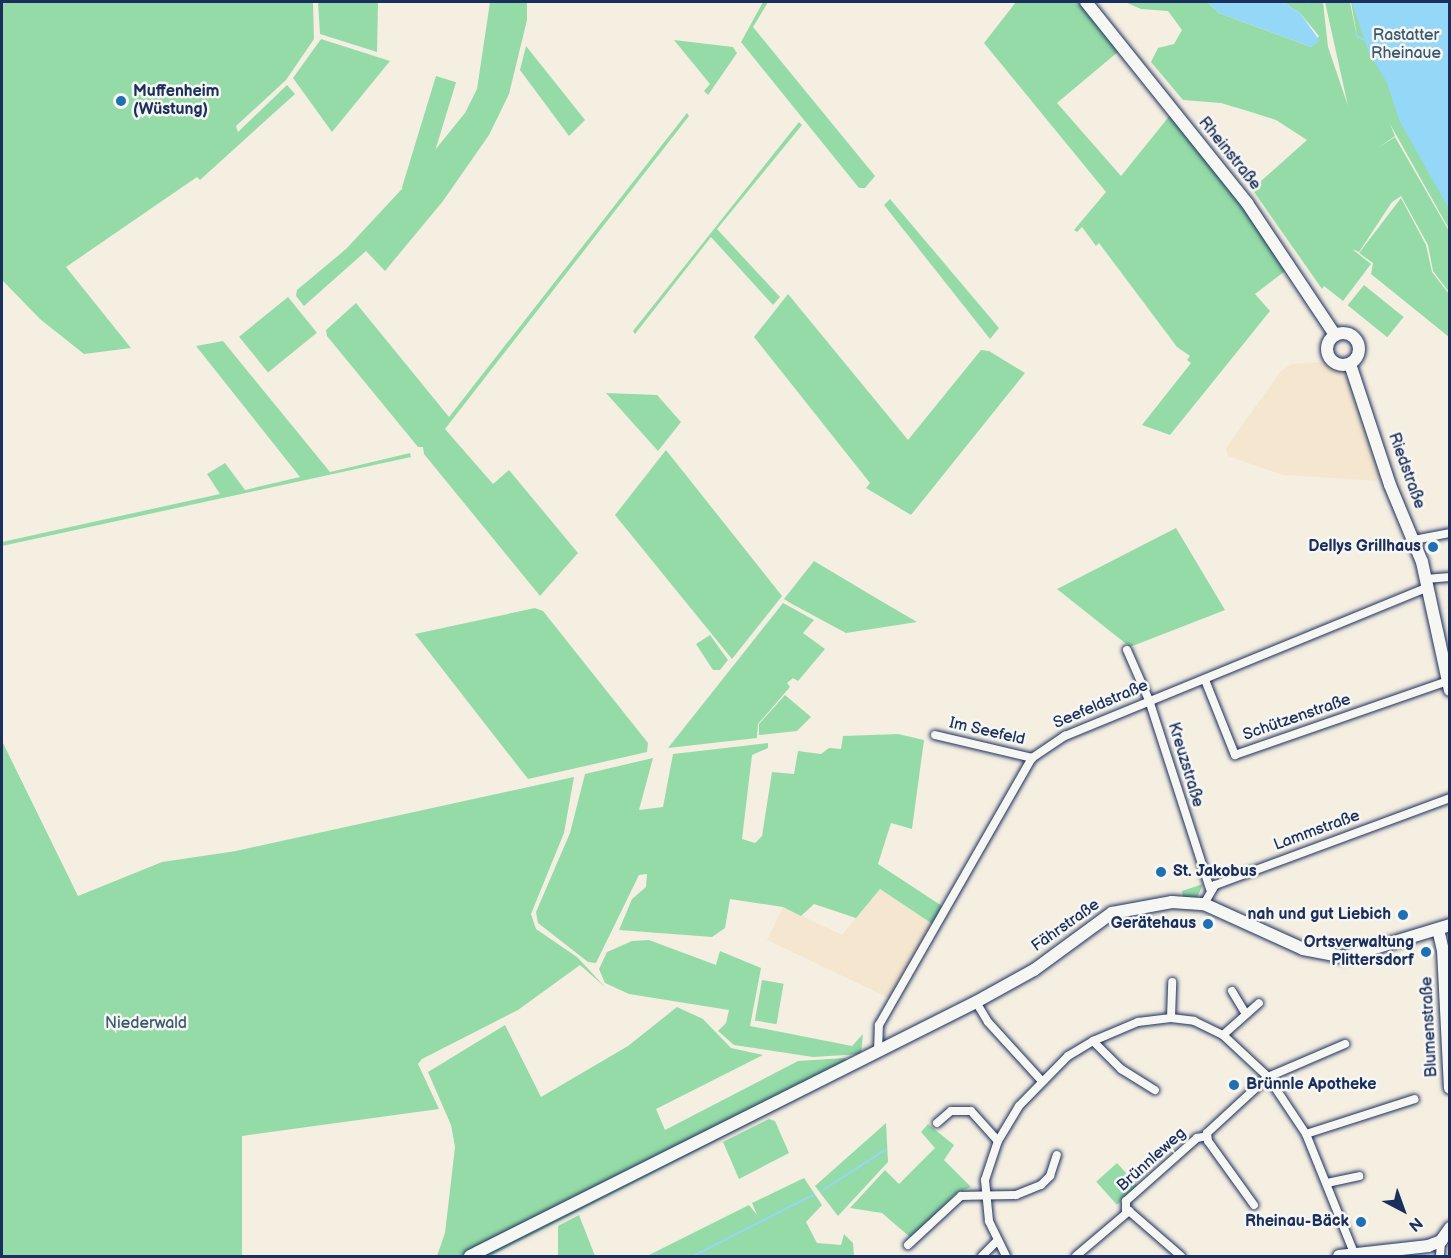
<!DOCTYPE html>
<html>
<head>
<meta charset="utf-8">
<style>
  body { margin:0 }
  #map { position:relative; width:1451px; height:1258px; overflow:hidden; background:#f5efe2; font-family:"Balsamiq Sans",sans-serif }
  div>[style] { position:absolute }
  .built>* { inset:0; background:#f4e6cf }
  .green>* { inset:0; background:#95dba8; transform-origin:0 0 }
  .water>* { inset:0; background:#94d7f6 }
  .stream>* { height:2px; margin:-1px; padding:0 1px; transform-origin:1px; border-radius:1px; background:#94d7f6 }
  .roads { filter:drop-shadow(0 0 2px #1b2f5e) drop-shadow(0 0 2px #1b2f5e) }
  .minor>* { height:8px; margin:-4px; padding:0 4px; transform-origin:4px; border-radius:4px; background:#f6f6f2 }
  .secondary>* { height:12px; margin:-6px; padding:0 6px; transform-origin:6px; border-radius:6px; background:#f6f6f2 }
  .secondary>.ring { margin:-6px; padding:0; box-sizing:content-box; background:none; border:12px solid #f6f6f2; border-radius:50% }
  .dots>* { width:16px; height:16px; translate:-50% -50%; box-sizing:border-box; border:3px solid #f6f6f2; border-radius:50% }
  span { translate:-50% -50%; white-space:nowrap; text-align:center; line-height:1.15; -webkit-text-stroke:5px #f6f6f2; paint-order:stroke }
  .park-label { font-size:16px; color:#3a5a70 }
  .poi-label { font-size:16px; color:#1b2f5e; font-weight:700 }
  .left { translate:0 -50%; text-align:left }
  .right { translate:-100% -50%; text-align:right }
  .street-label { font-size:16px; color:#1b2f5e }
  .frame { position:absolute; inset:0; border:3px solid #1b2f5e; pointer-events:none }
  .north { position:absolute; left:1373px; top:1180px; width:60px; height:60px; -webkit-text-stroke:4px #f6f6f2; paint-order:stroke; rotate:139deg; font-size:16px; font-weight:700; line-height:24px; text-align:center; color:#1b2f5e }
  .north::after { content:''; display:block; margin:auto; width:21px; height:27px; background:#1b2f5e; clip-path:polygon(50% 0,100% 100%,50% 72%,0 100%) }
</style>
</head>
<body>
<div id="map">
  <div class="built">
    <i style="clip-path:polygon(1323px 362px,1350px 378px,1382px 477px,1380px 481px,1283px 475px,1228px 456px,1226px 448px,1281px 371px,1291px 364px)"></i>
    <i style="clip-path:polygon(880px 889px,934px 925px,889px 998px,767px 940px,783px 907px,842px 935px)"></i>
  </div>
  <div class="green">
    <i style="clip-path:polygon(2px 2px,313px 2px,314px 39px,286px 80px,236px 126px,238px 132px,287px 85px,295px 94px,200px 180px,197px 177px,66px 267px,131px 348px,84px 354px,40px 319px,2px 280px)"></i>
    <i style="clip-path:polygon(318px 2px,378px 2px,377px 52px,320px 34px)"></i>
    <i style="clip-path:polygon(490px 2px,527px 2px,527px 20px,509px 94px,489px 135px,443px 201px,385px 271px,366px 251px,304px 306px,296px 296px,297px 290px,346px 249px,414px 176px,465px 113px,477px 89px)"></i>
    <i style="clip-path:polygon(763px 2px,768px 2px,753px 27px,875px 176px,865px 188px,859px 188px,741px 42px)"></i>
    <i style="clip-path:polygon(1016px 2px,1080px 2px,1119px 51px,1057px 103px,1121px 176px,1171px 114px,1237px 195px,1289px 268px,1255px 294px,1270px 311px,1170px 435px,1142px 425px,1191px 363px,1187px 360px,1190px 356px,1177px 347px,1099px 243px,1096px 246px,1082px 227px,1077px 232px,1074px 230px,1106px 192px,984px 43px)"></i>
    <i style="clip-path:polygon(1125px 2px,1207px 2px,1219px 13px,1311px 47px,1319px 36px,1300px 13px,1283px 2px,1323px 2px,1328px 47px,1348px 106px,1325px 2px,1350px 2px,1358px 42px,1351px 2px,1449px 2px,1449px 229px,1390px 124px,1395px 136px,1378px 148px,1395px 137px,1449px 231px,1449px 292px,1433px 271px,1428px 245px,1401px 196px,1392px 202px,1359px 252px,1352px 249px,1371px 264px,1343px 301px,1324px 286px,1322px 289px,1252px 189px,1307px 140px,1276px 120px,1251px 112px,1221px 103px,1183px 100px,1151px 62px,1158px 48px,1174px 44px,1182px 30px,1168px 11px,1141px 9px)"></i>
    <i style="clip-path:polygon(321px 39px,390px 61px,332px 132px,293px 78px)"></i>
    <i style="clip-path:polygon(674px 40px,733px 47px,737px 53px,708px 95px,704px 91px,710px 84px)"></i>
    <i style="clip-path:polygon(526px 46px,585px 120px,569px 136px,520px 70px)"></i>
    <i style="left:436px;top:76px;width:21px;height:117px;rotate:17deg"></i>
    <i style="clip-path:polygon(687px 113px,689px 116px,445px 429px,493px 484px,509px 470px,578px 553px,540px 596px,424px 454px,423px 447px,418px 447px,327px 336px,326px 330px,356px 303px,449px 417px)"></i>
    <i style="clip-path:polygon(799px 122px,802px 125px,717px 229px,780px 297px,773px 305px,711px 237px,635px 334px,633px 331px)"></i>
    <i style="clip-path:polygon(1401px 198px,1426px 245px,1432px 272px,1449px 294px,1449px 337px,1371px 274px,1373px 263px,1359px 253px)"></i>
    <i style="clip-path:polygon(890px 199px,999px 328px,990px 339px,884px 205px)"></i>
    <i style="left:1364px;top:285px;width:51px;height:26px;rotate:39deg"></i>
    <i style="clip-path:polygon(788px 294px,908px 440px,981px 350px,989px 351px,1025px 373px,911px 515px,866px 488px,870px 483px,754px 337px)"></i>
    <i style="left:288px;top:297px;width:46px;height:63px;rotate:51deg"></i>
    <i style="clip-path:polygon(223px 341px,330px 472px,410px 453px,411px 457px,2px 546px,2px 542px,220px 494px,207px 474px,225px 463px,245px 490px,300px 477px,196px 346px)"></i>
    <i style="clip-path:polygon(606px 393px,657px 395px,681px 422px,658px 451px)"></i>
    <i style="clip-path:polygon(666px 450px,782px 596px,732px 659px,615px 515px)"></i>
    <i style="clip-path:polygon(1176px 528px,1225px 610px,1130px 647px,1057px 589px)"></i>
    <i style="clip-path:polygon(814px 561px,876px 598px,917px 622px,846px 633px,792px 604px,784px 599px)"></i>
    <i style="clip-path:polygon(783px 603px,814px 620px,803px 633px,825px 649px,798px 681px,793px 678px,787px 683px,790px 687px,758px 724px,757px 738px,668px 748px)"></i>
    <i style="clip-path:polygon(535px 608px,543px 611px,648px 743px,647px 752px,528px 779px,415px 634px)"></i>
    <i style="clip-path:polygon(710px 635px,728px 660px,720px 670px,713px 670px,696px 644px)"></i>
    <i style="clip-path:polygon(785px 695px,811px 717px,797px 731px,759px 735px,759px 724px)"></i>
    <i style="clip-path:polygon(898px 734px,924px 740px,912px 829px,891px 823px,878px 864px,942px 906px,934px 925px,880px 889px,856px 918px,814px 904px,801px 916px,783px 907px,730px 899px,725px 928px,712px 937px,619px 930px,632px 899px,646px 887px,647px 874px,639px 875px,596px 963px,588px 962px,538px 923px,536px 912px,570px 833px,585px 774px,653px 758px,639px 810px,663px 807px,673px 754px,768px 743px,768px 748px,752px 755px,742px 839px,755px 843px,762px 836px,772px 772px,794px 774px,798px 751px,821px 754px,829px 748px,841px 749px,843px 736px)"></i>
    <i style="clip-path:polygon(2px 741px,78px 896px,162px 862px,236px 851px,574px 777px,564px 833px,531px 914px,536px 929px,577px 957px,605px 987px,580px 965px,518px 1010px,422px 1059px,418px 1064px,439px 1109px,242px 1136px,242px 1256px,2px 1256px)"></i>
    <i style="clip-path:polygon(1203px 884px,1197px 898px,1183px 897px,1182px 891px)"></i>
    <i style="clip-path:polygon(649px 940px,716px 965px,720px 951px,761px 968px,750px 1026px,852px 1046px,863px 1034px,861px 1054px,813px 1057px,734px 1045px,718px 1031px,726px 1023px,729px 1010px,629px 994px,605px 983px,599px 969px,607px 952px,632px 941px)"></i>
    <i style="left:762px;top:980px;width:22px;height:41px;rotate:10deg"></i>
    <i style="clip-path:polygon(677px 1007px,703px 1019px,731px 1048px,763px 1055px,656px 1109px,665px 1130px,798px 1061px,845px 1058px,847px 1062px,460px 1256px,437px 1256px,445px 1233px,455px 1147px,451px 1125px,428px 1072px,505px 1025px,541px 1097px,628px 1046px)"></i>
    <i style="clip-path:polygon(876px 1059px,490px 1256px,479px 1256px)"></i>
    <i style="clip-path:polygon(769px 1119px,775px 1121px,789px 1153px,739px 1179px,723px 1142px)"></i>
    <i style="clip-path:polygon(886px 1123px,888px 1162px,838px 1216px,815px 1186px)"></i>
    <i style="clip-path:polygon(928px 1124px,954px 1145px,944px 1160px,971px 1187px,955px 1194px,911px 1238px,882px 1213px,850px 1208px,885px 1170px,899px 1184px,935px 1148px,921px 1132px)"></i>
    <i style="left:1117px;top:1163px;width:31px;height:28px;rotate:48deg"></i>
    <i style="clip-path:polygon(804px 1178px,822px 1205px,806px 1222px,817px 1243px,841px 1245px,844px 1234px,853px 1243px,854px 1256px,647px 1256px,749px 1205px,757px 1215px,752px 1203px)"></i>
    <i style="clip-path:polygon(579px 1215px,595px 1256px,558px 1256px,558px 1226px)"></i>
  </div>
  <div class="water">
    <i style="clip-path:polygon(1207px 2px,1283px 2px,1300px 13px,1320px 41px,1311px 47px,1219px 13px)"></i>
    <i style="clip-path:polygon(1352px 2px,1449px 2px,1449px 209px,1399px 120px,1387px 83px,1369px 53px)"></i>
  </div>
  <div class="stream">
    <i style="left:1308px;top:3px;width:1px;rotate:-45deg"></i>
    <i style="left:1356px;top:35px;width:9px;rotate:32deg"></i>
    <i style="left:823px;top:1190px;width:74px;rotate:-32.8deg"></i>
    <i style="left:693px;top:1256px;width:135px;rotate:-26.9deg"></i>
  </div>
  <div class="roads">
    <div class="minor">
      <i style="left:1414px;top:540px;width:37px;rotate:-11deg"></i>
      <i style="left:1426px;top:579px;width:24px;rotate:-5deg"></i>
      <i style="left:1127px;top:650px;width:55px;rotate:66.3deg"></i>
      <i style="left:1149px;top:700px;width:199px;rotate:72.1deg"></i>
      <i style="left:1205px;top:680px;width:81px;rotate:68.2deg"></i>
      <i style="left:1235px;top:755px;width:222px;rotate:-19.2deg"></i>
      <i style="left:935px;top:735px;width:100px;rotate:13.3deg"></i>
      <i style="left:1204px;top:904px;width:22px;rotate:-60deg"></i>
      <i style="left:1215px;top:885px;width:251px;rotate:-20.3deg"></i>
      <i style="left:1232px;top:991px;width:26px;rotate:59deg"></i>
      <i style="left:976px;top:1002px;width:23px;rotate:59deg"></i>
      <i style="left:988px;top:1022px;width:79px;rotate:47.6deg"></i>
      <i style="left:1171px;top:1018px;width:36px;rotate:-88deg"></i>
      <i style="left:1223px;top:1035px;width:48px;rotate:-41.6deg"></i>
      <i style="left:1093px;top:1041px;width:40px;rotate:45deg"></i>
      <i style="left:1121px;top:1069px;width:40px;rotate:32deg"></i>
      <i style="left:878px;top:1051px;width:26px;rotate:-88deg"></i>
      <i style="left:879px;top:1025px;width:308px;rotate:-60.2deg"></i>
      <i style="left:1032px;top:758px;width:40px;rotate:-34deg"></i>
      <i style="left:1065px;top:736px;width:392px;rotate:-22.3deg"></i>
      <i style="left:937px;top:1123px;width:18px;rotate:-41deg"></i>
      <i style="left:951px;top:1111px;width:20px"></i>
      <i style="left:971px;top:1111px;width:40px;rotate:48deg"></i>
      <i style="left:1306px;top:1134px;width:114px;rotate:-17.8deg"></i>
      <i style="left:1327px;top:1183px;width:33px;rotate:-12deg"></i>
      <i style="left:1254px;top:1205px;width:79px;rotate:-125.7deg"></i>
      <i style="left:1208px;top:1141px;width:8px;rotate:-97deg"></i>
      <i style="left:1207px;top:1133px;width:83px;rotate:-42.6deg"></i>
      <i style="left:1268px;top:1077px;width:84px;rotate:-23.2deg"></i>
      <i style="left:1126px;top:1212px;width:11px;rotate:-90deg"></i>
      <i style="left:1126px;top:1201px;width:95px;rotate:-41.6deg"></i>
      <i style="left:1197px;top:1138px;width:10px;rotate:-11deg"></i>
      <i style="left:908px;top:1245px;width:72px;rotate:-42.8deg"></i>
      <i style="left:961px;top:1196px;width:55px;rotate:-1deg"></i>
      <i style="left:1016px;top:1195px;width:27px;rotate:-22deg"></i>
      <i style="left:1041px;top:1185px;width:13px;rotate:-45deg"></i>
      <i style="left:1050px;top:1176px;width:22px;rotate:-72deg"></i>
      <i style="left:982px;top:1256px;width:20px;rotate:-45deg"></i>
      <i style="left:1006px;top:1256px;width:39px;rotate:-116deg"></i>
      <i style="left:989px;top:1221px;width:41px;rotate:-95.6deg"></i>
      <i style="left:985px;top:1180px;width:41px;rotate:-71.6deg"></i>
      <i style="left:998px;top:1141px;width:41px;rotate:-59deg"></i>
      <i style="left:1019px;top:1106px;width:70px;rotate:-45.6deg"></i>
      <i style="left:1068px;top:1056px;width:29px;rotate:-31deg"></i>
      <i style="left:1093px;top:1041px;width:49px;rotate:-22.9deg"></i>
      <i style="left:1138px;top:1022px;width:33px;rotate:-7deg"></i>
      <i style="left:1171px;top:1018px;width:23px;rotate:7deg"></i>
      <i style="left:1194px;top:1021px;width:32px;rotate:26deg"></i>
      <i style="left:1223px;top:1035px;width:62px;rotate:43deg"></i>
      <i style="left:1268px;top:1077px;width:69px;rotate:56.3deg"></i>
      <i style="left:1306px;top:1134px;width:128px;rotate:68deg"></i>
      <i style="left:1076px;top:1256px;width:70px;rotate:-40.3deg"></i>
      <i style="left:1129px;top:1211px;width:69px;rotate:40.9deg"></i>
      <i style="left:1440px;top:1256px;width:15px;rotate:-86deg"></i>
    </div>
    <div class="secondary">
      <i style="left:1086px;top:2px;width:258px;rotate:51.3deg"></i>
      <i style="left:1247px;top:203px;width:159px;rotate:56.3deg"></i>
      <i class="ring" style="left:1327px;top:333px;width:20px;height:20px"></i>
      <i style="left:1350px;top:364px;width:127px;rotate:71.7deg"></i>
      <i style="left:1390px;top:485px;width:83px;rotate:67.4deg"></i>
      <i style="left:1422px;top:562px;width:131px;rotate:77.7deg"></i>
      <i style="left:1438px;top:929px;width:22px;rotate:77deg"></i>
      <i style="left:1443px;top:950px;width:138px;rotate:87.1deg"></i>
      <i style="left:470px;top:1256px;width:566px;rotate:-26.66deg"></i>
      <i style="left:976px;top:1002px;width:66px;rotate:-28.9deg"></i>
      <i style="left:1034px;top:970px;width:97px;rotate:-36.2deg"></i>
      <i style="left:1112px;top:913px;width:61px;rotate:-10.4deg"></i>
      <i style="left:1172px;top:902px;width:32px;rotate:4deg"></i>
      <i style="left:1204px;top:904px;width:109px;rotate:24.4deg"></i>
      <i style="left:1303px;top:949px;width:43px;rotate:10.8deg"></i>
      <i style="left:1345px;top:957px;width:110px;rotate:-16.9deg"></i>
      <i style="left:1339px;top:1256px;width:90px;rotate:-6.4deg"></i>
      <i style="left:1428px;top:1246px;width:14px;rotate:-21deg"></i>
      <i style="left:1441px;top:1241px;width:16px;rotate:-55deg"></i>
    </div>
  </div>
  <div class="dots">
    <i style="left:121px;top:101px;background:#1f6fb2"></i>
    <i style="left:1433px;top:547px;background:#1f6fb2"></i>
    <i style="left:1161px;top:872px;background:#1f6fb2"></i>
    <i style="left:1403px;top:915px;background:#1f6fb2"></i>
    <i style="left:1208px;top:924px;background:#1f6fb2"></i>
    <i style="left:1426px;top:952px;background:#1f6fb2"></i>
    <i style="left:1234px;top:1085px;background:#1f6fb2"></i>
    <i style="left:1361px;top:1222px;background:#1f6fb2"></i>
  </div>
  <div class="park-label">
    <span style="left:1406px;top:45px">Rastatter<br>Rheinaue</span>
    <span style="left:146px;top:1024px">Niederwald</span>
  </div>
  <div class="poi-label">
    <span class="left" style="left:133px;top:101px">Muffenheim<br>(Wüstung)</span>
    <span class="right" style="left:1421px;top:547px">Dellys Grillhaus</span>
    <span class="left" style="left:1173px;top:872px">St. Jakobus</span>
    <span class="right" style="left:1391px;top:915px">nah und gut Liebich</span>
    <span class="right" style="left:1196px;top:924px">Gerätehaus</span>
    <span class="right" style="left:1414px;top:952px">Ortsverwaltung<br>Plittersdorf</span>
    <span class="left" style="left:1246px;top:1085px">Brünnle Apotheke</span>
    <span class="right" style="left:1349px;top:1222px">Rheinau-Bäck</span>
  </div>
  <div class="street-label">
    <span style="left:1229px;top:154px;rotate:51deg">Rheinstraße</span>
    <span style="left:1406px;top:471px;rotate:70deg">Riedstraße</span>
    <span style="left:1101px;top:705px;rotate:-23deg">Seefeldstraße</span>
    <span style="left:1297px;top:718px;rotate:-19deg">Schützenstraße</span>
    <span style="left:987px;top:732px;rotate:13deg">Im Seefeld</span>
    <span style="left:1185px;top:765px;rotate:73deg">Kreuzstraße</span>
    <span style="left:1317px;top:831px;rotate:-20deg">Lammstraße</span>
    <span style="left:1066px;top:926px;rotate:-35deg">Fährstraße</span>
    <span style="left:1430px;top:1027px;rotate:-93deg">Blumenstraße</span>
    <span style="left:1152px;top:1160px;rotate:-42deg">Brünnleweg</span>
  </div>
  <div class="frame"></div>
  <div class="north">N</div>
</div>
</body>
</html>
